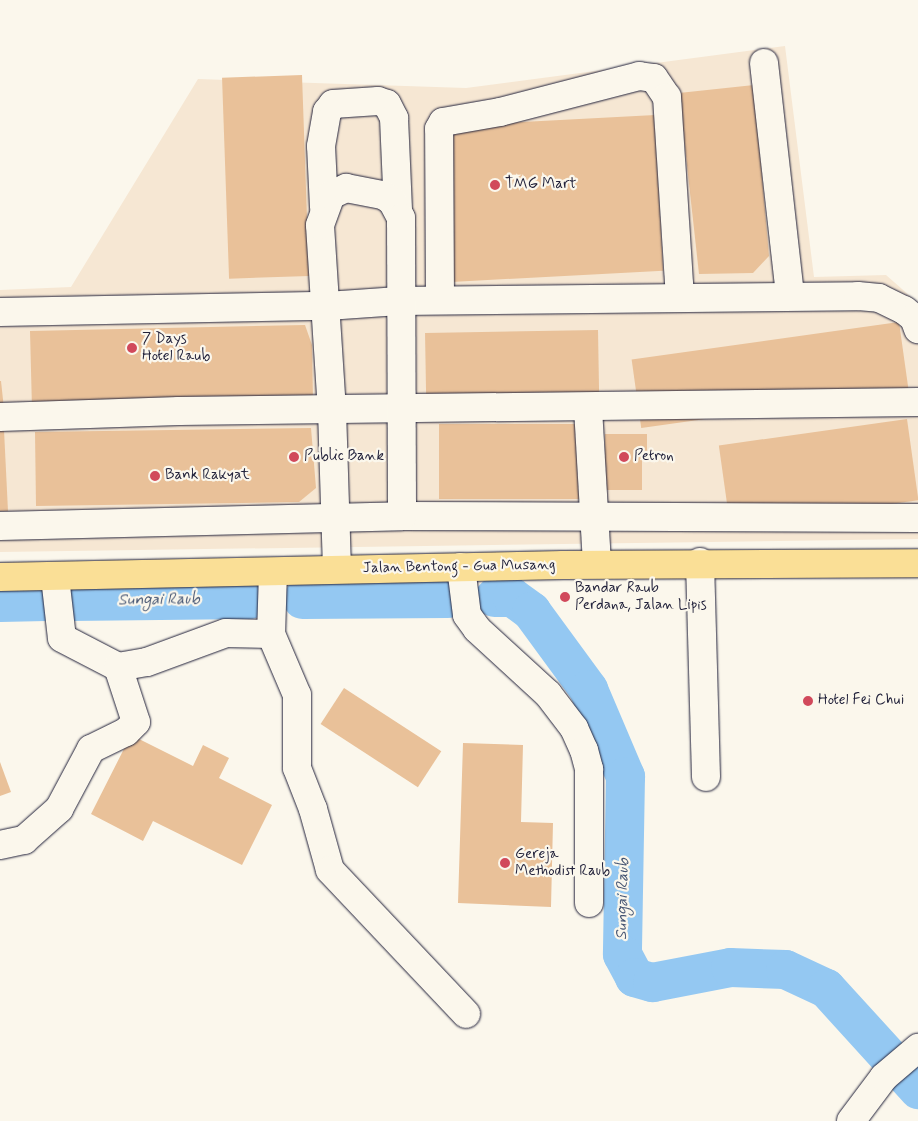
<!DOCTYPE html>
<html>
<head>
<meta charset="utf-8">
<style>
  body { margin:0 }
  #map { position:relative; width:918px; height:1121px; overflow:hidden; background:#fbf7ec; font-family:Mynerve,sans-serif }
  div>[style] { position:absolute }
  .built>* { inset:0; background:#f6e7d3 }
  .river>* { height:39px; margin:-19.5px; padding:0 19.5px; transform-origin:19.5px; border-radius:19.5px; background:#94c8f2 }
  .building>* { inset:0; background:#e9c199; transform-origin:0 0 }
  .roads { filter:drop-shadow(0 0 1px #22223b) drop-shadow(0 0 1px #22223b) }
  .minor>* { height:28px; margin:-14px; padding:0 14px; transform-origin:14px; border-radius:14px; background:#fbf7ec }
  .major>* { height:28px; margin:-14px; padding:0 14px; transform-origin:14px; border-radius:14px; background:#fadf96 }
  .dots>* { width:14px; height:14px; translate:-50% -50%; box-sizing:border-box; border:2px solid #fbf7ec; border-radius:50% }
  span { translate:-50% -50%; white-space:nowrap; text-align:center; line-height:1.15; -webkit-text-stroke:4.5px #fbf7ec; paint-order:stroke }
  .poi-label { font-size:15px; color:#22223b }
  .left { translate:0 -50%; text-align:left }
  .street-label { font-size:15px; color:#22223b }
  .water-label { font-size:16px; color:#445472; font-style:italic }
</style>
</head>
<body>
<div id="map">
  <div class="built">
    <i style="clip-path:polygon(785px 46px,814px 277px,886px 275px,918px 303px,918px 539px,0 552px,0 290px,71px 287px,198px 79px,466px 88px)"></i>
  </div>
  <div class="river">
    <i style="left:494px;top:597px;width:18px"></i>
    <i style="left:512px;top:597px;width:24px;rotate:36deg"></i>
    <i style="left:531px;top:611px;width:97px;rotate:53.8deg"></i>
    <i style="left:588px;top:689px;width:95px;rotate:67deg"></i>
    <i style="left:625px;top:776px;width:178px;rotate:91deg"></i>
    <i style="left:622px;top:954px;width:26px;rotate:62deg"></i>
    <i style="left:634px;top:977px;width:19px;rotate:16deg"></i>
    <i style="left:652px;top:982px;width:79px;rotate:-10.9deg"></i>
    <i style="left:730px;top:967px;width:55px;rotate:2.1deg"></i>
    <i style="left:785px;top:969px;width:45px;rotate:24.9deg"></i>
    <i style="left:826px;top:988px;width:137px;rotate:47.7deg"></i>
    <i style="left:302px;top:599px;width:145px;rotate:-0.4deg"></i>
    <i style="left:70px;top:601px;width:179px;rotate:-0.6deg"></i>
    <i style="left:0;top:602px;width:45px;rotate:-1.3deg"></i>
  </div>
  <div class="building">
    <i style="left:302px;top:75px;width:201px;height:80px;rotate:88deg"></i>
    <i style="clip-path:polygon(754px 85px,769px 256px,753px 273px,699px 274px,679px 93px)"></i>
    <i style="left:655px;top:115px;width:156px;height:212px;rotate:87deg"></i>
    <i style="left:899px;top:322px;width:69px;height:270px;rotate:82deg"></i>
    <i style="clip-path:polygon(305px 325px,312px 345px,313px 401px,32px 409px,30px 331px)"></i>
    <i style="left:598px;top:330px;width:63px;height:173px;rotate:89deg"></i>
    <i style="clip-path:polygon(0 381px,1px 381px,4px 409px,0 409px)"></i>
    <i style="left:907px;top:419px;width:82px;height:190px;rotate:82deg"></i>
    <i style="left:439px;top:424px;width:140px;height:75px"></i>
    <i style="clip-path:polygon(311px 428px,316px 488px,299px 502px,36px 506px,35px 432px)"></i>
    <i style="clip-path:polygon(4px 430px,8px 511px,0 511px,0 431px)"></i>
    <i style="clip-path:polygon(605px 434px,647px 434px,647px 458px,642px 458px,642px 490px,605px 490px)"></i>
    <i style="left:344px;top:688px;width:116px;height:43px;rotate:33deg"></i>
    <i style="clip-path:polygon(131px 735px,193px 766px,203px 745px,229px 758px,219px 778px,272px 805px,242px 865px,153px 821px,143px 841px,91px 814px)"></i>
    <i style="clip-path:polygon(463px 743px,523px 745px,521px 822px,553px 823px,551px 907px,458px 903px)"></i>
    <i style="clip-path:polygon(0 762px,11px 792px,0 796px)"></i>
  </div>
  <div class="roads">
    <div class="minor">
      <i style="left:764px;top:63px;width:234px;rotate:83.6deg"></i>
      <i style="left:324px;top:207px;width:61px;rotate:-92.8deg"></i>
      <i style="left:321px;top:146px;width:35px;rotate:-80deg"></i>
      <i style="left:327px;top:112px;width:10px;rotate:-53deg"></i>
      <i style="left:333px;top:104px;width:45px;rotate:-3.8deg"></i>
      <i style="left:378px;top:101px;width:9px;rotate:18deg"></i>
      <i style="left:387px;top:104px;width:16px;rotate:63deg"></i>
      <i style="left:394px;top:118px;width:92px;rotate:87.5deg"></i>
      <i style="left:440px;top:300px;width:171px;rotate:-90.3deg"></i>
      <i style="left:439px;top:129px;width:8px;rotate:-60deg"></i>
      <i style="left:443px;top:122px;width:58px;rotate:-10deg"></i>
      <i style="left:500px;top:112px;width:144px;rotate:-14.5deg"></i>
      <i style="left:639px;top:76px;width:15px;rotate:8deg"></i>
      <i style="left:654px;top:78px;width:23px;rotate:56deg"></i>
      <i style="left:667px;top:97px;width:200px;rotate:86.3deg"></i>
      <i style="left:0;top:312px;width:327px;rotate:-1.1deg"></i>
      <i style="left:327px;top:306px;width:72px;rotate:-4deg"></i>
      <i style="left:399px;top:301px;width:459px;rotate:-0.6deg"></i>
      <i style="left:858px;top:296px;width:21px;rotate:5deg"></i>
      <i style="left:879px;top:298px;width:28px;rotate:26deg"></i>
      <i style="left:904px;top:310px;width:13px;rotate:39deg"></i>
      <i style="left:914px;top:318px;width:12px;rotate:70deg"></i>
      <i style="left:588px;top:408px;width:156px;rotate:86.7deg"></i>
      <i style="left:0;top:417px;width:179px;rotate:-1.9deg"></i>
      <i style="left:179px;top:411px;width:739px;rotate:-0.7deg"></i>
      <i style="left:0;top:526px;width:402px;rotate:-1.4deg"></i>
      <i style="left:402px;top:516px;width:516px;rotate:0.22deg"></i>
      <i style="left:700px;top:562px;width:215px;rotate:88.4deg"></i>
      <i style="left:461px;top:567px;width:48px;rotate:82.9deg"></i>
      <i style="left:467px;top:615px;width:17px;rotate:54deg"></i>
      <i style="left:477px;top:629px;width:96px;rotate:42.5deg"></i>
      <i style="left:548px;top:694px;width:43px;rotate:52.6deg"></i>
      <i style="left:574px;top:728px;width:24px;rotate:66deg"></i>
      <i style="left:584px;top:750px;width:20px;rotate:75deg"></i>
      <i style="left:589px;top:769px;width:134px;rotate:90deg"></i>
      <i style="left:337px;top:569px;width:158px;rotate:-91.8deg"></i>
      <i style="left:332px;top:411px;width:186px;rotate:-93.7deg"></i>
      <i style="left:320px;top:225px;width:32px;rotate:-70deg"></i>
      <i style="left:331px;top:195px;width:17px;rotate:-25deg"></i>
      <i style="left:346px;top:188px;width:38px;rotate:11deg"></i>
      <i style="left:383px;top:195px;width:11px;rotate:34deg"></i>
      <i style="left:392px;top:201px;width:19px;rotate:62deg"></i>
      <i style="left:401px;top:218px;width:298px;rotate:89.8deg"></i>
      <i style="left:273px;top:572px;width:62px;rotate:91.8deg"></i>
      <i style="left:271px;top:634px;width:66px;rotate:66.9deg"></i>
      <i style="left:297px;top:695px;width:73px;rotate:90deg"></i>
      <i style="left:297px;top:768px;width:44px;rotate:68.7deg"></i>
      <i style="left:313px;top:809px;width:63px;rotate:74.4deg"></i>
      <i style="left:330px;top:870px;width:198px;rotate:46.6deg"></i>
      <i style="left:55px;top:577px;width:61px;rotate:83.5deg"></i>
      <i style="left:62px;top:638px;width:63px;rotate:27.4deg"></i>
      <i style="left:0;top:845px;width:25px;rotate:-12deg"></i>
      <i style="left:24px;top:840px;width:47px;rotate:-41.5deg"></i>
      <i style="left:59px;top:809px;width:68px;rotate:-61.9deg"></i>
      <i style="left:91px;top:749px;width:39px;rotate:-26deg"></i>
      <i style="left:126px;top:732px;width:14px;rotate:-45deg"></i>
      <i style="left:136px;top:722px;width:58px;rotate:-108.1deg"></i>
      <i style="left:118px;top:667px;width:29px;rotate:-10deg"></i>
      <i style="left:147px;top:662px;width:84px;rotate:-20.2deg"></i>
      <i style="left:226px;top:633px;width:45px;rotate:1.3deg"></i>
      <i style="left:851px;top:1121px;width:55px;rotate:-53.1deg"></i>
      <i style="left:884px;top:1077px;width:45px;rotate:-40.5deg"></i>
    </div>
    <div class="major">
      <i style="left:0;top:577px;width:563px;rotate:-1.22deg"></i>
      <i style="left:563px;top:565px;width:355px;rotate:-0.3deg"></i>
    </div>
  </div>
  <div class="dots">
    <i style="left:495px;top:185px;background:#d1495b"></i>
    <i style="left:132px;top:348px;background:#d1495b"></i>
    <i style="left:294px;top:457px;background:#d1495b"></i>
    <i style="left:624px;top:457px;background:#d1495b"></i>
    <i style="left:155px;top:476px;background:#d1495b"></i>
    <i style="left:565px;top:597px;background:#d1495b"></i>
    <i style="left:808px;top:701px;background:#d1495b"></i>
    <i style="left:505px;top:863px;background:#d1495b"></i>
  </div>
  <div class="poi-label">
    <span class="left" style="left:505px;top:185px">TMG Mart</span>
    <span class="left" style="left:142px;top:348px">7 Days<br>Hotel Raub</span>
    <span class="left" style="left:304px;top:457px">Public Bank</span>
    <span class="left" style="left:634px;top:457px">Petron</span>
    <span class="left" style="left:165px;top:476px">Bank Rakyat</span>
    <span class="left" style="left:575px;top:597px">Bandar Raub<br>Perdana, Jalan Lipis</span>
    <span class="left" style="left:818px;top:701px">Hotel Fei Chui</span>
    <span class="left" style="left:515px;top:863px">Gereja<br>Methodist Raub</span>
  </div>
  <div class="street-label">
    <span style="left:459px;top:567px;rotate:-1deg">Jalan Bentong - Gua Musang</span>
  </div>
  <div class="water-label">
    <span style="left:159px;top:600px;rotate:-1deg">Sungai Raub</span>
    <span style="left:623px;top:899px;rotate:-89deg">Sungai Raub</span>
  </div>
</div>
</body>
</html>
